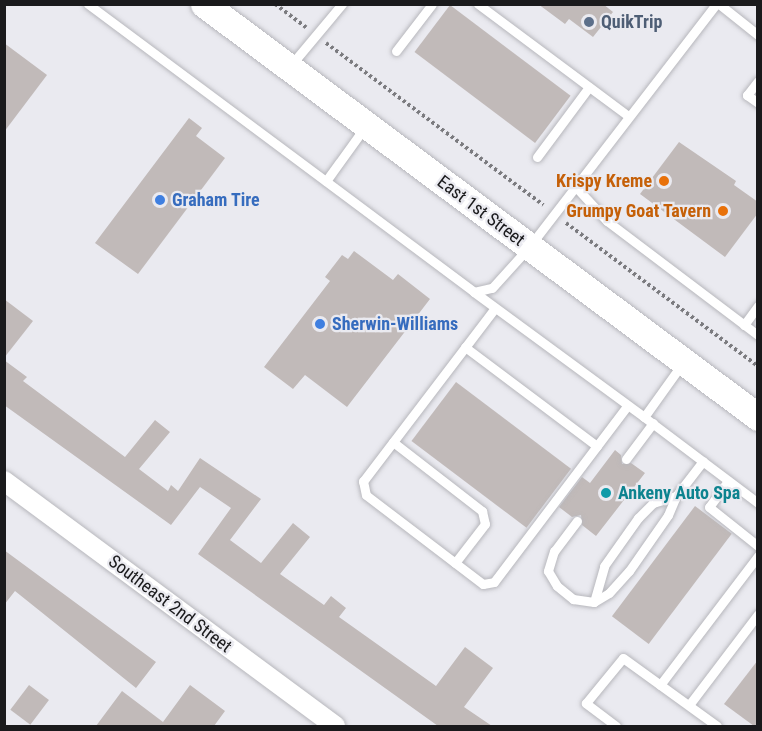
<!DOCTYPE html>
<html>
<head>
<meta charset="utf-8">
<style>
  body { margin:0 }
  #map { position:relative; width:762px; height:731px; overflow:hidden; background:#eaeaf0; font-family:"Roboto Condensed",sans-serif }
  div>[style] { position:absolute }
  .building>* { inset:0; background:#c1bab9; transform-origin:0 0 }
  .path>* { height:4px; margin-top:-2px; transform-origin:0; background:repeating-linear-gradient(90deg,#7b7b7f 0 3px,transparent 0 6px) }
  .roads { filter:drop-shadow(0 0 2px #b7b7bc) drop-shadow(0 0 2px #b7b7bc) }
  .service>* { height:9px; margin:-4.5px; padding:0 4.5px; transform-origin:4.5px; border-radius:4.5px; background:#fff }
  .minor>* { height:20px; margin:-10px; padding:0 10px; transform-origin:10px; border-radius:10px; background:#fff }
  .secondary>* { height:27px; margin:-13.5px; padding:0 13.5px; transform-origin:13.5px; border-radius:13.5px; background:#fff }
  .dots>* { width:16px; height:16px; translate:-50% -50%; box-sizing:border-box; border:3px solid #eaeaf0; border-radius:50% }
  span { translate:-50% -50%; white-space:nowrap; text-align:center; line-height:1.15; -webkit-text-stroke:4.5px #eaeaf0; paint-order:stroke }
  .service-label { font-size:18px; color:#4e5e75; font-weight:700 }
  .left { translate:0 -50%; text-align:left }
  .food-label { font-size:18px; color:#c56008; font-weight:700 }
  .right { translate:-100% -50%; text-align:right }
  .shop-label { font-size:18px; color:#366cbe; font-weight:700 }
  .street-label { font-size:18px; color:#1a1a1c }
  .culture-label { font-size:18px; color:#0d838f; font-weight:700 }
  .frame { position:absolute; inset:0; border:6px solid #1a1a1c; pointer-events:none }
</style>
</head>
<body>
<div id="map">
  <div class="building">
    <i style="clip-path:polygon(538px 4px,603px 4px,613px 12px,593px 37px,569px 19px,565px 24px)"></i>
    <i style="left:450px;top:5px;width:151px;height:59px;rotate:37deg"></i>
    <i style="clip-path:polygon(4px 43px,47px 75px,4px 132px)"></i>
    <i style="clip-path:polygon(189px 118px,202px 128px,196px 136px,225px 158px,138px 274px,95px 243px)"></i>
    <i style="clip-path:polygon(679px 142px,736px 181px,734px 185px,758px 202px,758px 213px,725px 257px,640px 194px)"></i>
    <i style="clip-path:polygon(354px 251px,393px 280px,398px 274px,430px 299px,347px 407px,305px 375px,293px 389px,264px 367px,330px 281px,325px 277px,342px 255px,348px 259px)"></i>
    <i style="clip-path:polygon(4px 299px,33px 321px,4px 358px)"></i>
    <i style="clip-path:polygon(4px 360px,27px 377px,23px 381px,125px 457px,155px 420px,170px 432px,139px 469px,168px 491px,171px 485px,178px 491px,200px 458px,261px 499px,230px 540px,261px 563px,293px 523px,310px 537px,280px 574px,324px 605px,331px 596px,346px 608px,339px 617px,436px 686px,465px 647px,493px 668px,464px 707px,492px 726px,438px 726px,198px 554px,231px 508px,200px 487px,171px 525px,4px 405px)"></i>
    <i style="left:456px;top:382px;width:144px;height:74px;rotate:37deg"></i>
    <i style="clip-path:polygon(615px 450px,621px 455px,622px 464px,631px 463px,645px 473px,596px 536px,582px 525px,581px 515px,572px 517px,559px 507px,582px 477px,590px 483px)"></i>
    <i style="left:695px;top:506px;width:46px;height:138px;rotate:37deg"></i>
    <i style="clip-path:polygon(4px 550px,156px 662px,136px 688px,15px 591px,4px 605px)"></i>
    <i style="clip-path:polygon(758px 660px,758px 726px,754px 726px,724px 704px)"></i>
    <i style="left:29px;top:685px;width:25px;height:31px;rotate:37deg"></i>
    <i style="clip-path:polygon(190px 685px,225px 711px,214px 726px,96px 726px,122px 691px,163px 722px)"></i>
  </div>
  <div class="path">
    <i style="left:275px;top:4px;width:39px;rotate:37deg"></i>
    <i style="left:326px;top:43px;width:271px;rotate:36.7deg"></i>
    <i style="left:566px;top:223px;width:239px;rotate:36.7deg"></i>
  </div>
  <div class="roads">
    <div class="service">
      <i style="left:88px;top:4px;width:482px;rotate:36.7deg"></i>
      <i style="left:474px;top:292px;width:18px;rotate:-13deg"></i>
      <i style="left:492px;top:288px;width:55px;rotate:-47.9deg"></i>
      <i style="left:529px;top:247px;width:307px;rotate:-52.4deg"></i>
      <i style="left:478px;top:4px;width:187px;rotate:36.7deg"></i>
      <i style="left:719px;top:4px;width:50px;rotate:38.5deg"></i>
      <i style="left:396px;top:51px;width:59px;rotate:-52.5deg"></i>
      <i style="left:291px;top:65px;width:80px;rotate:-50.1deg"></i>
      <i style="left:758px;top:81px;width:18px;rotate:128deg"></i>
      <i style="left:747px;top:95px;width:14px;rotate:36deg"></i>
      <i style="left:537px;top:157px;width:87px;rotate:-53.4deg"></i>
      <i style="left:326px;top:181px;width:67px;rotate:-54.2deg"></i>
      <i style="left:574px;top:185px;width:49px;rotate:47.5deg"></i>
      <i style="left:607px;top:221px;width:189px;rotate:37.1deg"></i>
      <i style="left:474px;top:292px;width:211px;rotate:36.3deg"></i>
      <i style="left:495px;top:308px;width:218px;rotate:127.3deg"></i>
      <i style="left:363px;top:481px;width:14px;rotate:78deg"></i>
      <i style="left:366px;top:495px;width:147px;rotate:37.3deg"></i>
      <i style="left:483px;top:584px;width:11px;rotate:-10deg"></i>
      <i style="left:494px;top:582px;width:221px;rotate:-52.9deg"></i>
      <i style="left:744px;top:325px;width:24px;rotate:-54deg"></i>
      <i style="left:465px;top:347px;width:165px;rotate:36.9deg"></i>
      <i style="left:682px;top:364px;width:65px;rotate:125.6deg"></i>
      <i style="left:644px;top:417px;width:143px;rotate:37deg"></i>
      <i style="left:393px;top:442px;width:113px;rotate:37.8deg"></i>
      <i style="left:482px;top:511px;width:13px;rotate:77deg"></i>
      <i style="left:485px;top:524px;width:49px;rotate:127.6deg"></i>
      <i style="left:626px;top:459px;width:45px;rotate:-53.1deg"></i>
      <i style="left:728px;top:481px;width:32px;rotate:126deg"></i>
      <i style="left:709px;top:507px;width:63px;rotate:38.5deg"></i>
      <i style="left:577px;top:521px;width:38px;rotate:127deg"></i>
      <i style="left:554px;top:551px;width:21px;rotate:107deg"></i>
      <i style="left:548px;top:571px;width:17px;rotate:59deg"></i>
      <i style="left:557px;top:586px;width:21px;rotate:39deg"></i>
      <i style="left:573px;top:599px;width:21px;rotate:8deg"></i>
      <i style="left:594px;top:602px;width:17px;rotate:-31deg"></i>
      <i style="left:609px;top:593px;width:30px;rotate:-48deg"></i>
      <i style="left:629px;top:571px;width:68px;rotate:-55.1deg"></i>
      <i style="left:668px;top:515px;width:21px;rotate:-67deg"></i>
      <i style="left:676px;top:496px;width:44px;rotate:-52.4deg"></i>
      <i style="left:594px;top:602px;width:37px;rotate:-74deg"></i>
      <i style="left:604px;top:566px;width:59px;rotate:-54.7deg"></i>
      <i style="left:638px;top:518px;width:21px;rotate:-45deg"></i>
      <i style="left:653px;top:503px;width:24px;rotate:-17deg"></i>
      <i style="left:660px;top:685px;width:162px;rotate:-52.8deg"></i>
      <i style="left:689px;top:705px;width:114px;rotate:-52.8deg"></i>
      <i style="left:616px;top:726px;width:38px;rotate:-143deg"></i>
      <i style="left:586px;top:703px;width:58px;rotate:-50.6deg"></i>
      <i style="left:623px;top:658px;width:116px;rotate:35.9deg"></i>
    </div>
    <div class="minor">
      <i style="left:4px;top:481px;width:412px;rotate:36.5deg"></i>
    </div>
    <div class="secondary">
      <i style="left:204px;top:4px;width:691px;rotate:36.7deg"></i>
    </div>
  </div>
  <div class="dots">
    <i style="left:589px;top:22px;background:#5c6f8a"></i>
    <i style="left:664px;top:181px;background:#e8710a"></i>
    <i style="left:160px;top:200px;background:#3f7fe0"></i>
    <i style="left:723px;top:211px;background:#e8710a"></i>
    <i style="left:320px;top:324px;background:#3f7fe0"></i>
    <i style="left:606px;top:493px;background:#0f9aa8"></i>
  </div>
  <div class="service-label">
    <span class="left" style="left:601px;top:22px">QuikTrip</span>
  </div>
  <div class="food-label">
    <span class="right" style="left:652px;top:181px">Krispy Kreme</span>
    <span class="right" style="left:711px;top:211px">Grumpy Goat Tavern</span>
  </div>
  <div class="shop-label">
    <span class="left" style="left:172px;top:200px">Graham Tire</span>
    <span class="left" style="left:332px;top:324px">Sherwin-Williams</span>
  </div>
  <div class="street-label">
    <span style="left:481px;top:211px;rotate:37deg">East 1st Street</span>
    <span style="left:170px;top:604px;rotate:37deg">Southeast 2nd Street</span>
  </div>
  <div class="culture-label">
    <span class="left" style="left:618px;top:493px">Ankeny Auto Spa</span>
  </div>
  <div class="frame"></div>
</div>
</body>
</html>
